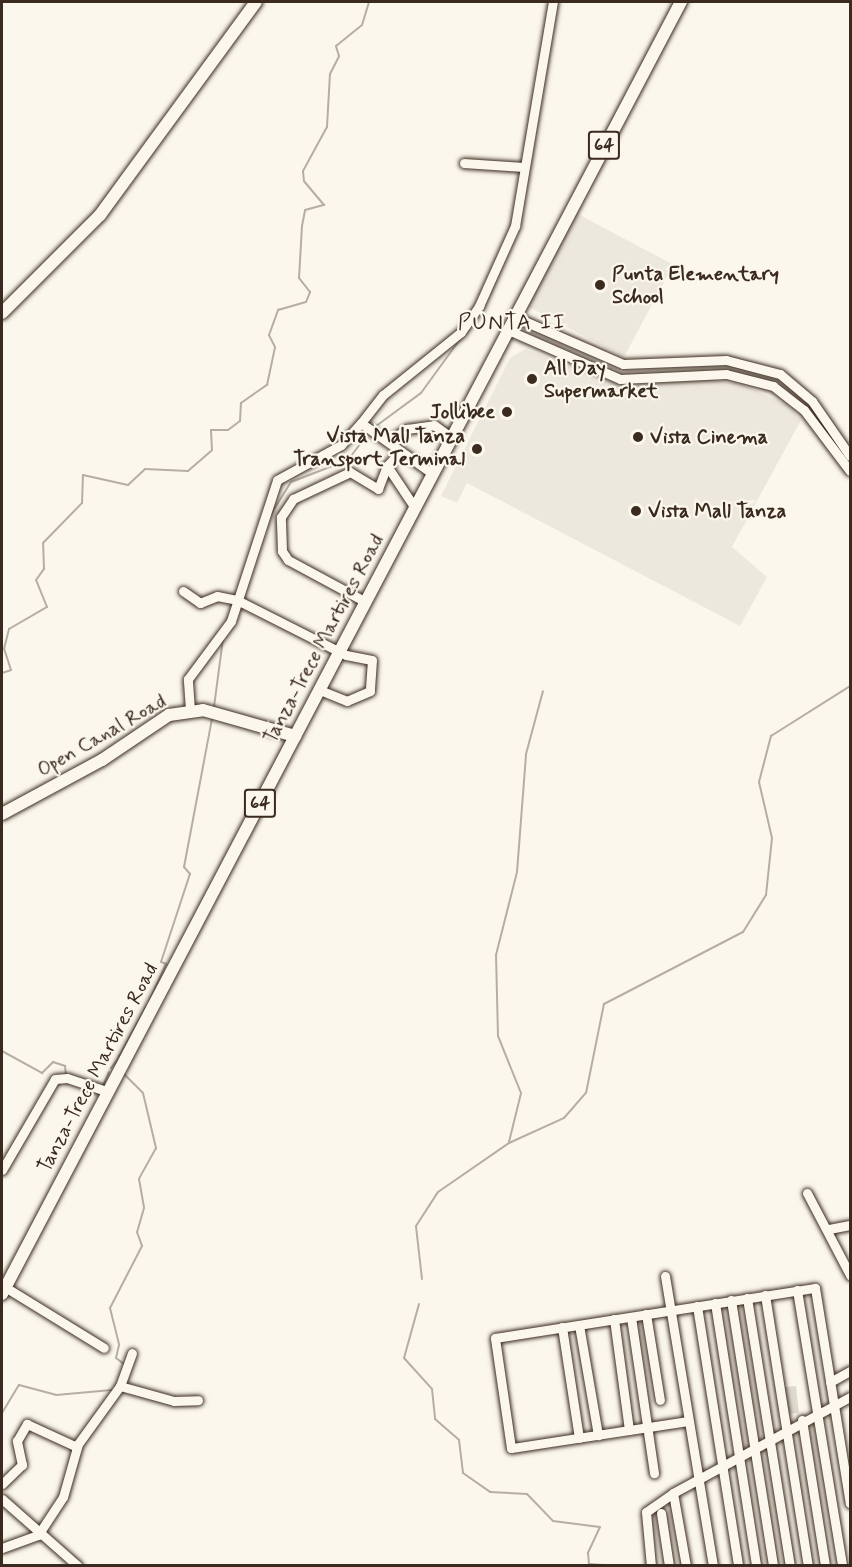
<!DOCTYPE html>
<html>
<head>
<meta charset="utf-8">
<style>
  body { margin:0 }
  #map { position:relative; width:852px; height:1567px; overflow:hidden; background:#fbf7ec; font-family:Mynerve,sans-serif }
  div>[style] { position:absolute }
  .built>* { inset:0; background:#ede8dd; transform-origin:0 0 }
  .green>* { inset:0; background:#dfd9ce; transform-origin:0 0 }
  .stream>* { height:2px; margin:-1px; padding:0 1px; transform-origin:1px; border-radius:1px; background:#b6aea2 }
  .roads { filter:drop-shadow(0 0 2px #3b2a1e) drop-shadow(0 0 2px #3b2a1e) }
  .minor>* { height:9px; margin:-4.5px; padding:0 4.5px; transform-origin:4.5px; border-radius:4.5px; background:#fbf7ec }
  .major>* { height:12px; margin:-6px; padding:0 6px; transform-origin:6px; border-radius:6px; background:#fbf7ec }
  .dots>* { width:16px; height:16px; translate:-50% -50%; box-sizing:border-box; border:3px solid #fbf7ec; border-radius:50% }
  span { translate:-50% -50%; white-space:nowrap; text-align:center; line-height:1.15; -webkit-text-stroke:4.5px #fbf7ec; paint-order:stroke }
  .shield-label span { padding:2px 4px; background:#fbf7ec; border:2px solid; border-radius:4px; -webkit-text-stroke-width:0 }
  .shield-label { font-size:18px; color:#3b2a1e; font-weight:700 }
  .poi-label { font-size:20px; color:#3b2a1e; font-weight:700 }
  .left { translate:0 -50%; text-align:left }
  .right { translate:-100% -50%; text-align:right }
  .street-label { font-size:20px; color:#3b2a1e }
  .quarter-label { font-size:22px; color:#3b2a1e; letter-spacing:1.5px }
  .frame { position:absolute; inset:0; border:3px solid #3b2a1e; pointer-events:none }
</style>
</head>
<body>
<div id="map">
  <div class="built">
    <i style="left:576px;top:213px;width:110px;height:105px;rotate:28deg"></i>
    <i style="clip-path:polygon(525px 349px,623px 386px,710px 380px,741px 384px,786px 404px,801px 420px,732px 547px,767px 577px,740px 626px,467px 483px,457px 503px,441px 496px,510px 358px)"></i>
  </div>
  <div class="green">
    <i style="left:796px;top:1386px;width:27px;height:14px;rotate:84deg"></i>
  </div>
  <div class="stream">
    <i style="left:490px;top:293px;width:40px;rotate:-66.6deg"></i>
    <i style="left:372px;top:429px;width:61px;rotate:-36.3deg"></i>
    <i style="left:421px;top:393px;width:68px;rotate:-54deg"></i>
    <i style="left:269px;top:517px;width:41px;rotate:-57.8deg"></i>
    <i style="left:291px;top:482px;width:61px;rotate:-21.1deg"></i>
    <i style="left:348px;top:460px;width:34px;rotate:-53deg"></i>
    <i style="left:247px;top:585px;width:45px;rotate:-72deg"></i>
    <i style="left:2px;top:673px;width:9px;rotate:-18deg"></i>
    <i style="left:11px;top:670px;width:22px;rotate:-108deg"></i>
    <i style="left:4px;top:649px;width:21px;rotate:-76deg"></i>
    <i style="left:9px;top:629px;width:44px;rotate:-30.1deg"></i>
    <i style="left:47px;top:607px;width:29px;rotate:-112deg"></i>
    <i style="left:36px;top:580px;width:14px;rotate:-54deg"></i>
    <i style="left:44px;top:569px;width:26px;rotate:-92deg"></i>
    <i style="left:43px;top:543px;width:56px;rotate:-45.7deg"></i>
    <i style="left:82px;top:503px;width:28px;rotate:-88deg"></i>
    <i style="left:83px;top:475px;width:46px;rotate:12.5deg"></i>
    <i style="left:128px;top:485px;width:23px;rotate:-43deg"></i>
    <i style="left:145px;top:469px;width:43px;rotate:2.7deg"></i>
    <i style="left:188px;top:471px;width:32px;rotate:-41deg"></i>
    <i style="left:212px;top:450px;width:20px;rotate:-93deg"></i>
    <i style="left:211px;top:430px;width:17px"></i>
    <i style="left:228px;top:430px;width:15px;rotate:-37deg"></i>
    <i style="left:240px;top:421px;width:18px;rotate:-87deg"></i>
    <i style="left:241px;top:403px;width:32px;rotate:-35deg"></i>
    <i style="left:267px;top:385px;width:39px;rotate:-78deg"></i>
    <i style="left:275px;top:347px;width:13px;rotate:-117deg"></i>
    <i style="left:269px;top:335px;width:27px;rotate:-70deg"></i>
    <i style="left:278px;top:310px;width:29px;rotate:-16deg"></i>
    <i style="left:306px;top:302px;width:11px;rotate:-68deg"></i>
    <i style="left:310px;top:292px;width:18px;rotate:-128deg"></i>
    <i style="left:299px;top:278px;width:52px;rotate:-86.7deg"></i>
    <i style="left:302px;top:226px;width:16px;rotate:-79deg"></i>
    <i style="left:305px;top:210px;width:20px;rotate:-15deg"></i>
    <i style="left:324px;top:205px;width:31px;rotate:-130deg"></i>
    <i style="left:304px;top:181px;width:10px;rotate:-96deg"></i>
    <i style="left:303px;top:171px;width:50px;rotate:-61.4deg"></i>
    <i style="left:327px;top:127px;width:53px;rotate:-86.8deg"></i>
    <i style="left:330px;top:74px;width:20px;rotate:-63deg"></i>
    <i style="left:339px;top:56px;width:10px;rotate:-107deg"></i>
    <i style="left:336px;top:46px;width:33px;rotate:-39deg"></i>
    <i style="left:362px;top:25px;width:24px;rotate:-73deg"></i>
    <i style="left:214px;top:707px;width:69px;rotate:-82.5deg"></i>
    <i style="left:149px;top:1002px;width:42px;rotate:-65.9deg"></i>
    <i style="left:166px;top:964px;width:5px;rotate:-158deg"></i>
    <i style="left:161px;top:962px;width:93px;rotate:-71.8deg"></i>
    <i style="left:190px;top:874px;width:9px;rotate:-131deg"></i>
    <i style="left:184px;top:867px;width:151px;rotate:-79.3deg"></i>
    <i style="left:2px;top:1051px;width:46px;rotate:28.8deg"></i>
    <i style="left:42px;top:1073px;width:16px;rotate:-45deg"></i>
    <i style="left:53px;top:1062px;width:13px;rotate:18deg"></i>
    <i style="left:65px;top:1066px;width:9px;rotate:84deg"></i>
    <i style="left:120px;top:1055px;width:55px;rotate:-61.6deg"></i>
    <i style="left:117px;top:1064px;width:9px;rotate:-77deg"></i>
    <i style="left:111px;top:1068px;width:10px;rotate:-53deg"></i>
    <i style="left:123px;top:1073px;width:28px;rotate:45deg"></i>
    <i style="left:143px;top:1093px;width:57px;rotate:76.7deg"></i>
    <i style="left:156px;top:1148px;width:35px;rotate:119deg"></i>
    <i style="left:139px;top:1179px;width:29px;rotate:80deg"></i>
    <i style="left:144px;top:1208px;width:25px;rotate:106deg"></i>
    <i style="left:137px;top:1232px;width:15px;rotate:70deg"></i>
    <i style="left:142px;top:1246px;width:70px;rotate:117.3deg"></i>
    <i style="left:110px;top:1308px;width:38px;rotate:76deg"></i>
    <i style="left:119px;top:1345px;width:13px;rotate:103deg"></i>
    <i style="left:116px;top:1358px;width:10px;rotate:37deg"></i>
    <i style="left:103px;top:1086px;width:15px;rotate:-67deg"></i>
    <i style="left:509px;top:1142px;width:50px;rotate:-76.2deg"></i>
    <i style="left:521px;top:1093px;width:61px;rotate:-112deg"></i>
    <i style="left:498px;top:1036px;width:81px;rotate:-91.4deg"></i>
    <i style="left:496px;top:955px;width:86px;rotate:-75.8deg"></i>
    <i style="left:517px;top:872px;width:118px;rotate:-85.6deg"></i>
    <i style="left:526px;top:754px;width:65px;rotate:-74.9deg"></i>
    <i style="left:422px;top:1279px;width:53px;rotate:-96.5deg"></i>
    <i style="left:416px;top:1226px;width:40px;rotate:-57.1deg"></i>
    <i style="left:438px;top:1192px;width:86px;rotate:-34.6deg"></i>
    <i style="left:509px;top:1143px;width:60px;rotate:-24.4deg"></i>
    <i style="left:564px;top:1118px;width:33px;rotate:-49deg"></i>
    <i style="left:586px;top:1093px;width:91px;rotate:-78.6deg"></i>
    <i style="left:604px;top:1004px;width:157px;rotate:-27.4deg"></i>
    <i style="left:743px;top:932px;width:44px;rotate:-58.1deg"></i>
    <i style="left:766px;top:895px;width:57px;rotate:-84deg"></i>
    <i style="left:772px;top:838px;width:57px;rotate:-103.1deg"></i>
    <i style="left:759px;top:782px;width:48px;rotate:-75.4deg"></i>
    <i style="left:771px;top:736px;width:93px;rotate:-32.3deg"></i>
    <i style="left:419px;top:1304px;width:56px;rotate:105.5deg"></i>
    <i style="left:404px;top:1358px;width:42px;rotate:47.9deg"></i>
    <i style="left:432px;top:1389px;width:30px;rotate:84deg"></i>
    <i style="left:435px;top:1419px;width:32px;rotate:41deg"></i>
    <i style="left:459px;top:1440px;width:33px;rotate:83deg"></i>
    <i style="left:463px;top:1473px;width:33px;rotate:35deg"></i>
    <i style="left:490px;top:1492px;width:37px;rotate:3deg"></i>
    <i style="left:527px;top:1494px;width:37px;rotate:46deg"></i>
    <i style="left:553px;top:1521px;width:47px;rotate:7.3deg"></i>
    <i style="left:600px;top:1527px;width:29px;rotate:115deg"></i>
    <i style="left:588px;top:1553px;width:11px;rotate:85deg"></i>
    <i style="left:589px;top:1564px;width:26px;rotate:4deg"></i>
    <i style="left:2px;top:1413px;width:33px;rotate:-59deg"></i>
    <i style="left:19px;top:1385px;width:38px;rotate:15deg"></i>
    <i style="left:56px;top:1395px;width:56px;rotate:-5.1deg"></i>
    <i style="left:2px;top:1434px;width:20px;rotate:90deg"></i>
  </div>
  <div class="roads">
    <div class="minor">
      <i style="left:464px;top:163px;width:59px;rotate:3.9deg"></i>
      <i style="left:515px;top:317px;width:118px;rotate:23.5deg"></i>
      <i style="left:623px;top:364px;width:103px;rotate:-2.2deg"></i>
      <i style="left:726px;top:360px;width:56px;rotate:14.5deg"></i>
      <i style="left:780px;top:374px;width:42px;rotate:40.2deg"></i>
      <i style="left:812px;top:401px;width:67px;rotate:55.4deg"></i>
      <i style="left:508px;top:330px;width:122px;rotate:23.6deg"></i>
      <i style="left:620px;top:379px;width:106px;rotate:-2.7deg"></i>
      <i style="left:726px;top:374px;width:49px;rotate:14.3deg"></i>
      <i style="left:773px;top:386px;width:39px;rotate:38deg"></i>
      <i style="left:804px;top:410px;width:76px;rotate:53deg"></i>
      <i style="left:361px;top:423px;width:36px;rotate:-52deg"></i>
      <i style="left:383px;top:395px;width:100px;rotate:-38.9deg"></i>
      <i style="left:461px;top:332px;width:32px;rotate:-55deg"></i>
      <i style="left:479px;top:306px;width:88px;rotate:-65.8deg"></i>
      <i style="left:515px;top:226px;width:227px;rotate:-80.4deg"></i>
      <i style="left:389px;top:441px;width:22px;rotate:-34deg"></i>
      <i style="left:407px;top:429px;width:27px;rotate:-8deg"></i>
      <i style="left:434px;top:425px;width:22px;rotate:36deg"></i>
      <i style="left:398px;top:454px;width:16px;rotate:133deg"></i>
      <i style="left:387px;top:466px;width:50px;rotate:56.3deg"></i>
      <i style="left:183px;top:591px;width:21px;rotate:35deg"></i>
      <i style="left:200px;top:603px;width:18px;rotate:-22deg"></i>
      <i style="left:217px;top:596px;width:20px;rotate:11deg"></i>
      <i style="left:237px;top:600px;width:122px;rotate:26.8deg"></i>
      <i style="left:346px;top:655px;width:26px;rotate:11deg"></i>
      <i style="left:372px;top:660px;width:31px;rotate:94deg"></i>
      <i style="left:370px;top:691px;width:25px;rotate:157deg"></i>
      <i style="left:347px;top:701px;width:29px;rotate:-158deg"></i>
      <i style="left:366px;top:602px;width:89px;rotate:-151.7deg"></i>
      <i style="left:288px;top:560px;width:11px;rotate:-124deg"></i>
      <i style="left:282px;top:551px;width:34px;rotate:-92deg"></i>
      <i style="left:281px;top:517px;width:22px;rotate:-56deg"></i>
      <i style="left:293px;top:499px;width:63px;rotate:-25.3deg"></i>
      <i style="left:350px;top:472px;width:33px;rotate:31deg"></i>
      <i style="left:378px;top:489px;width:25px;rotate:-69deg"></i>
      <i style="left:190px;top:710px;width:31px;rotate:-94deg"></i>
      <i style="left:188px;top:679px;width:72px;rotate:-53.4deg"></i>
      <i style="left:231px;top:621px;width:148px;rotate:-71.9deg"></i>
      <i style="left:277px;top:480px;width:73px;rotate:-28.7deg"></i>
      <i style="left:341px;top:445px;width:30px;rotate:-48deg"></i>
      <i style="left:361px;top:423px;width:88px;rotate:35.3deg"></i>
      <i style="left:2px;top:1170px;width:105px;rotate:-59.8deg"></i>
      <i style="left:55px;top:1079px;width:12px;rotate:-5deg"></i>
      <i style="left:67px;top:1078px;width:44px;rotate:18.4deg"></i>
      <i style="left:807px;top:1193px;width:93px;rotate:62.3deg"></i>
      <i style="left:829px;top:1229px;width:21px;rotate:-11deg"></i>
      <i style="left:665px;top:1276px;width:294px;rotate:80.6deg"></i>
      <i style="left:5px;top:1287px;width:116px;rotate:31.6deg"></i>
      <i style="left:797px;top:1290px;width:280px;rotate:80.7deg"></i>
      <i style="left:765px;top:1295px;width:274px;rotate:81deg"></i>
      <i style="left:747px;top:1298px;width:271px;rotate:80.9deg"></i>
      <i style="left:731px;top:1300px;width:269px;rotate:81deg"></i>
      <i style="left:715px;top:1303px;width:266px;rotate:81.1deg"></i>
      <i style="left:697px;top:1306px;width:263px;rotate:81deg"></i>
      <i style="left:646px;top:1314px;width:87px;rotate:80.8deg"></i>
      <i style="left:631px;top:1317px;width:158px;rotate:81.6deg"></i>
      <i style="left:614px;top:1319px;width:112px;rotate:82.3deg"></i>
      <i style="left:579px;top:1325px;width:112px;rotate:80.2deg"></i>
      <i style="left:562px;top:1327px;width:112px;rotate:81.3deg"></i>
      <i style="left:830px;top:1382px;width:23px;rotate:-29deg"></i>
      <i style="left:120px;top:1386px;width:56px;rotate:15.5deg"></i>
      <i style="left:174px;top:1401px;width:24px;rotate:-2deg"></i>
      <i style="left:802px;top:1420px;width:148px;rotate:81deg"></i>
      <i style="left:688px;top:1421px;width:179px;rotate:171.3deg"></i>
      <i style="left:511px;top:1448px;width:111px;rotate:-98.3deg"></i>
      <i style="left:495px;top:1338px;width:324px;rotate:-8.9deg"></i>
      <i style="left:815px;top:1288px;width:218px;rotate:80.8deg"></i>
      <i style="left:2px;top:1484px;width:28px;rotate:-44deg"></i>
      <i style="left:22px;top:1465px;width:25px;rotate:-102deg"></i>
      <i style="left:17px;top:1441px;width:20px;rotate:-60deg"></i>
      <i style="left:27px;top:1424px;width:55px;rotate:24.7deg"></i>
      <i style="left:2px;top:1499px;width:101px;rotate:41.4deg"></i>
      <i style="left:661px;top:1513px;width:54px;rotate:81.4deg"></i>
      <i style="left:2px;top:1548px;width:38px;rotate:-20deg"></i>
      <i style="left:38px;top:1535px;width:45px;rotate:-56.7deg"></i>
      <i style="left:63px;top:1497px;width:55px;rotate:-74.2deg"></i>
      <i style="left:78px;top:1444px;width:72px;rotate:-54.1deg"></i>
      <i style="left:120px;top:1386px;width:35px;rotate:-70deg"></i>
      <i style="left:651px;top:1566px;width:54px;rotate:-95.3deg"></i>
      <i style="left:646px;top:1512px;width:33px;rotate:-35deg"></i>
      <i style="left:686px;top:1566px;width:74px;rotate:-100.1deg"></i>
      <i style="left:673px;top:1493px;width:201px;rotate:-28.5deg"></i>
    </div>
    <div class="major">
      <i style="left:2px;top:313px;width:139px;rotate:-45deg"></i>
      <i style="left:100px;top:215px;width:264px;rotate:-53.8deg"></i>
      <i style="left:2px;top:814px;width:114px;rotate:-28.4deg"></i>
      <i style="left:102px;top:760px;width:81px;rotate:-33.9deg"></i>
      <i style="left:169px;top:715px;width:34px;rotate:-8deg"></i>
      <i style="left:203px;top:710px;width:96px;rotate:15.8deg"></i>
      <i style="left:2px;top:1294px;width:1460px;rotate:-62.28deg"></i>
    </div>
  </div>
  <div class="dots">
    <i style="left:600px;top:285px;background:#3b2a1e"></i>
    <i style="left:532px;top:379px;background:#3b2a1e"></i>
    <i style="left:507px;top:412px;background:#3b2a1e"></i>
    <i style="left:638px;top:437px;background:#3b2a1e"></i>
    <i style="left:477px;top:449px;background:#3b2a1e"></i>
    <i style="left:636px;top:511px;background:#3b2a1e"></i>
  </div>
  <div class="shield-label">
    <span style="left:604px;top:145px">64</span>
    <span style="left:260px;top:803px">64</span>
  </div>
  <div class="poi-label">
    <span class="left" style="left:612px;top:286px">Punta Elementary<br>School</span>
    <span class="left" style="left:544px;top:380px">All Day<br>Supermarket</span>
    <span class="right" style="left:495px;top:412px">Jollibee</span>
    <span class="right" style="left:465px;top:448px">Vista Mall Tanza<br>Transport Terminal</span>
    <span class="left" style="left:650px;top:437px">Vista Cinema</span>
    <span class="left" style="left:648px;top:511px">Vista Mall Tanza</span>
  </div>
  <div class="street-label">
    <span style="left:324px;top:639px;rotate:-62deg">Tanza-Trece Martires Road</span>
    <span style="left:102px;top:736px;rotate:-30deg">Open Canal Road</span>
    <span style="left:98px;top:1068px;rotate:-62deg">Tanza-Trece Martires Road</span>
  </div>
  <div class="quarter-label">
    <span style="left:512px;top:324px">PUNTA II</span>
  </div>
  <div class="frame"></div>
</div>
</body>
</html>
